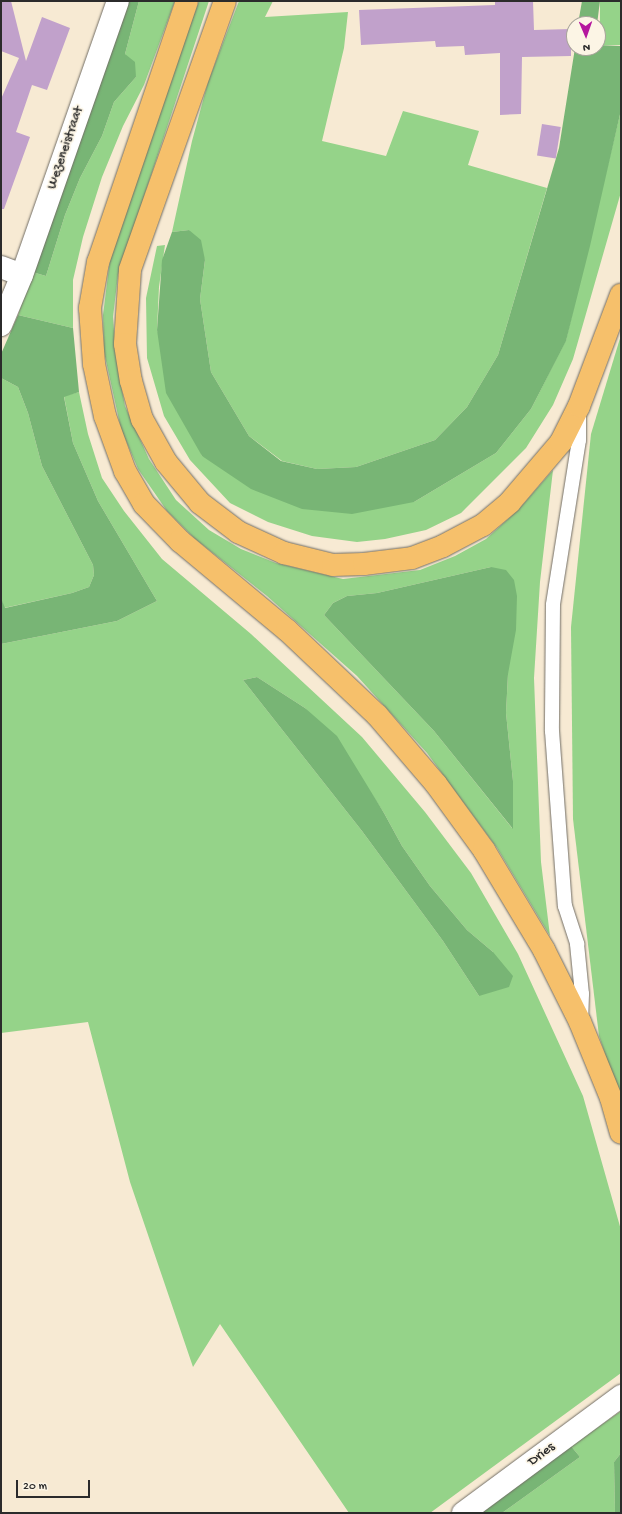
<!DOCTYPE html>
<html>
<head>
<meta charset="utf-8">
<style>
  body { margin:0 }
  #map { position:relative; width:622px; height:1514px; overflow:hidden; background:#f7ead3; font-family:"Gochi Hand",sans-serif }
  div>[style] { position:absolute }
  .green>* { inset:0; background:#95d389; transform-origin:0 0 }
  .forest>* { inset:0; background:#78b575 }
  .building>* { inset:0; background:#c1a1cb; transform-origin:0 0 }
  .roads { filter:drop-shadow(0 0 1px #726e66) drop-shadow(0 0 1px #726e66) }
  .service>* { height:14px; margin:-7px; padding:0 7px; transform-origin:7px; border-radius:7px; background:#fff }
  .minor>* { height:22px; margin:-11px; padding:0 11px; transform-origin:11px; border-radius:11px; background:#fff }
  .motorway>* { height:22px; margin:-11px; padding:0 11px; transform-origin:11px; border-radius:11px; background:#f6c06b }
  span { translate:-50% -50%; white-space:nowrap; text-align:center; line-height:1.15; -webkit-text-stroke:3.5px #fcf5e5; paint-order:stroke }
  .street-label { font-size:14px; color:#2b2b2b }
  .frame { position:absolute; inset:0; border:2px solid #2b2b2b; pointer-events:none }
  .north { position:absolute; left:566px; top:16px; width:40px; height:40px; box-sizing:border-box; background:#fcf5e5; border:1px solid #a8a49b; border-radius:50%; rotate:178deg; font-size:11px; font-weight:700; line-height:16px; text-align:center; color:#2b2b2b }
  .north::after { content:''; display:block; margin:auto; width:14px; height:18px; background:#b5179e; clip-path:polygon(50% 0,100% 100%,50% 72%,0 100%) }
  .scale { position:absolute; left:16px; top:1480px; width:74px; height:18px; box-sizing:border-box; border:2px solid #2b2b2b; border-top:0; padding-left:5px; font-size:12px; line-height:14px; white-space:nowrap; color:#2b2b2b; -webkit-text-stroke:3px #fcf5e5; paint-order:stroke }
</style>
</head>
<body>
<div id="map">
  <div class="green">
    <i style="clip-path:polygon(139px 1px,175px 1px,144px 85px,123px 126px,102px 177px,83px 237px,73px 280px,73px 328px,18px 315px,32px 272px,46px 276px,65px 215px,80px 178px,102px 136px,114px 102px,136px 77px,125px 54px)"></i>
    <i style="clip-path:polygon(evenodd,199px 1px,209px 1px,118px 275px,113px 317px,116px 357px,125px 406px,149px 459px,176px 500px,209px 530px,241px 549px,276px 563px,343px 579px,420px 570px,455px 556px,486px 539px,519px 509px,553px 470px,540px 582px,534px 678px,541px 862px,550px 936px,497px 848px,427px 753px,357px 676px,267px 596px,194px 538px,167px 511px,138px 469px,121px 429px,104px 352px,103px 315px,111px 251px,129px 189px,199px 1px,491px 567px,508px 674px,506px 713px,513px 781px,512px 828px,434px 731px,324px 615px,333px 603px,347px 596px,377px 593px,491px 567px)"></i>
    <i style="clip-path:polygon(239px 1px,273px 1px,265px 17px,348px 12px,344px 48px,322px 141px,386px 156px,403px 111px,479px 131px,468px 165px,547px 188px,498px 355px,467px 407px,435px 440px,356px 467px,317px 469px,282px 461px,249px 436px,211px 372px,200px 299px,205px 260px,189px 230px,172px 232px,192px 141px,208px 82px)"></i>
    <i style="left:600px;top:1px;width:21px;height:44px"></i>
    <i style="clip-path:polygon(621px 110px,621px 192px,573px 359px,553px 405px,526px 448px,461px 513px,426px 530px,385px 539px,357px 542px,312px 536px,268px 522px,230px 503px,190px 460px,164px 416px,147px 358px,146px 298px,157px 246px,165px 245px,159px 287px,157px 330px,202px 456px,414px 502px,496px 453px,531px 409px,566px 340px)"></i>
    <i style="clip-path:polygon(621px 335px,621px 1102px,599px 1036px,573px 819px,571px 627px,591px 434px)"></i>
    <i style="clip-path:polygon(1px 378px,18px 387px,28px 413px,42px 466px,93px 565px,94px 575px,89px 587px,72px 593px,4px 608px,1px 598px)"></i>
    <i style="clip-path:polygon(evenodd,79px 392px,88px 434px,102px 478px,124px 511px,162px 559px,251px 634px,362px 737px,425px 812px,471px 873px,518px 954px,583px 1096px,621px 1230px,621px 1373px,430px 1513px,349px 1513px,220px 1324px,193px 1367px,130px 1182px,88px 1022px,1px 1033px,1px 644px,117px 621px,157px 601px,98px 501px,73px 443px,64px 396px,79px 392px,257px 677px,305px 708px,360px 776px,384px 813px,402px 846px,430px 886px,467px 930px,493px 952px,479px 996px,443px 941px,362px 831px,243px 680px,257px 677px)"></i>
    <i style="clip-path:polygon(621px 1411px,621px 1453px,614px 1462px,615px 1513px,502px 1513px,580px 1457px,571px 1446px)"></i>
  </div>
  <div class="forest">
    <i style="clip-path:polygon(125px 1px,139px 1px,125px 54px,135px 62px,136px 77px,114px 102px,102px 136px,80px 178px,65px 215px,46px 276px,32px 272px)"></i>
    <i style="clip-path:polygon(582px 1px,600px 1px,597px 24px,578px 24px)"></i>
    <i style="clip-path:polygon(598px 45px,621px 46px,621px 110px,590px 246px,566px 341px,531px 409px,496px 453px,414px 502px,352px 514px,302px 509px,251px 489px,202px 456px,166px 393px,157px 330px,162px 260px,172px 232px,189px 230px,201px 240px,205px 260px,200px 299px,211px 372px,249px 436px,281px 461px,317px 469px,356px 467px,435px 440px,467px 407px,498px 355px,559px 148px,575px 48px,598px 48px)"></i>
    <i style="clip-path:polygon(18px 315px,73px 328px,79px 392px,64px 397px,73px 443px,98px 501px,157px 601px,117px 621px,1px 644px,1px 598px,5px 608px,72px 593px,89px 587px,94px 575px,93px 565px,42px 466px,28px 413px,18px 387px,1px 378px,1px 354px)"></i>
    <i style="clip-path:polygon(491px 567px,506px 570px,514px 580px,517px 596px,516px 630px,508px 674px,506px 713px,513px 781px,513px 829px,434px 731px,324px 615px,333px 603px,347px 596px,377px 593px)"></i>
    <i style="clip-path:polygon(257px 677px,305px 708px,337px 736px,384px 813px,402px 846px,430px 886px,467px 930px,493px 952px,513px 976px,509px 987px,479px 996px,443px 941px,362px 831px,243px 680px)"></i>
    <i style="clip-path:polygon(571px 1446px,580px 1457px,502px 1513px,478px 1513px)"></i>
    <i style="clip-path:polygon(621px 1453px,621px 1513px,615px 1513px,614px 1462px)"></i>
  </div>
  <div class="building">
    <i style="clip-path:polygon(1px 1px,11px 1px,26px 61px,42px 17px,70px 28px,47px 90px,32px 85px,16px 132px,30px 137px,4px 209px,1px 209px,1px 99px,19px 58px,1px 51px)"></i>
    <i style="clip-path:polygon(495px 1px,533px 1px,534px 30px,571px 29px,571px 56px,522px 57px,521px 114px,500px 115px,500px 53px,465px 55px,464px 46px,436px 47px,435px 41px,361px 45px,359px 10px,495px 5px)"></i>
    <i style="left:542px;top:124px;width:19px;height:32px;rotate:9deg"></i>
  </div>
  <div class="roads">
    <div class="service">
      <i style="left:579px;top:411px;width:29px;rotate:90deg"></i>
      <i style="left:579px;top:440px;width:167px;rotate:99deg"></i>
      <i style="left:553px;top:605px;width:126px;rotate:90.5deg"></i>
      <i style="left:552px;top:731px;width:175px;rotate:85.8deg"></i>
      <i style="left:565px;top:906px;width:40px;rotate:72deg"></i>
      <i style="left:577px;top:944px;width:50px;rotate:84.3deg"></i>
      <i style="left:582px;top:994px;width:25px;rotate:92deg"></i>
    </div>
    <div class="minor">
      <i style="left:1px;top:267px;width:22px;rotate:21deg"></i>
      <i style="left:22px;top:275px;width:290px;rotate:-70.7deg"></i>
      <i style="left:1px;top:325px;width:54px;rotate:-67.2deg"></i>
      <i style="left:463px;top:1513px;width:197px;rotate:-36.5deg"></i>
    </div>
    <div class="motorway">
      <i style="left:187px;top:1px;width:276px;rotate:108.8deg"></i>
      <i style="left:98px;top:262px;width:47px;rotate:99.9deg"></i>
      <i style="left:90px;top:308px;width:56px;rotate:85.9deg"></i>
      <i style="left:94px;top:364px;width:53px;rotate:78.1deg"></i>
      <i style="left:105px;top:416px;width:59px;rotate:70deg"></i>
      <i style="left:125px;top:471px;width:38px;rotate:60deg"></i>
      <i style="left:144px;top:504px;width:52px;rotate:45.8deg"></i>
      <i style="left:180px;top:541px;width:139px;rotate:39.8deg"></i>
      <i style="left:287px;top:630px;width:124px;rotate:43.4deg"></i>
      <i style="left:377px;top:715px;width:91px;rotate:49.5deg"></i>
      <i style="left:436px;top:784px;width:82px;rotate:54deg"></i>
      <i style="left:484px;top:850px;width:117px;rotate:59deg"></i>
      <i style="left:544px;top:950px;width:80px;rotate:63.4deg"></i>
      <i style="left:580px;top:1022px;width:82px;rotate:67.8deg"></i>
      <i style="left:611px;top:1098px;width:36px;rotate:74deg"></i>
      <i style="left:225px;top:1px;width:285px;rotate:109.5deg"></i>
      <i style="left:130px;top:270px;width:74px;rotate:93.9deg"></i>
      <i style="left:125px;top:344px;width:37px;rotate:81deg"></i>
      <i style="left:131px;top:381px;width:40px;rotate:74deg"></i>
      <i style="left:142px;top:419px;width:49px;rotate:60.8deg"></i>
      <i style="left:166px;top:462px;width:53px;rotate:50.3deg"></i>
      <i style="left:200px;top:503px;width:48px;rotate:37.3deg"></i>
      <i style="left:238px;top:532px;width:51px;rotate:24.5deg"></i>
      <i style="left:284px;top:553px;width:50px;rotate:13.8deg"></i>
      <i style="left:333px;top:565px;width:31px;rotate:-2deg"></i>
      <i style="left:364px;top:564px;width:48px;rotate:-7.1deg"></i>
      <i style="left:412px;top:558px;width:33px;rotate:-21deg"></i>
      <i style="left:443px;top:546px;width:45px;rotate:-27.7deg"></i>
      <i style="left:483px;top:525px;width:35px;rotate:-40deg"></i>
      <i style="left:510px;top:502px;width:79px;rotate:-49.6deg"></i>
      <i style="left:561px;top:442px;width:40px;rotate:-63.4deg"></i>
      <i style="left:579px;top:406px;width:119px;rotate:-69.3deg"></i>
    </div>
  </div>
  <div class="street-label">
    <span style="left:66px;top:148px;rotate:-71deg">Wezeneistraat</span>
    <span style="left:542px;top:1455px;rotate:-37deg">Dries</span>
  </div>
  <div class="frame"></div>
  <div class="north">N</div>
  <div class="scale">20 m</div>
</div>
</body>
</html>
